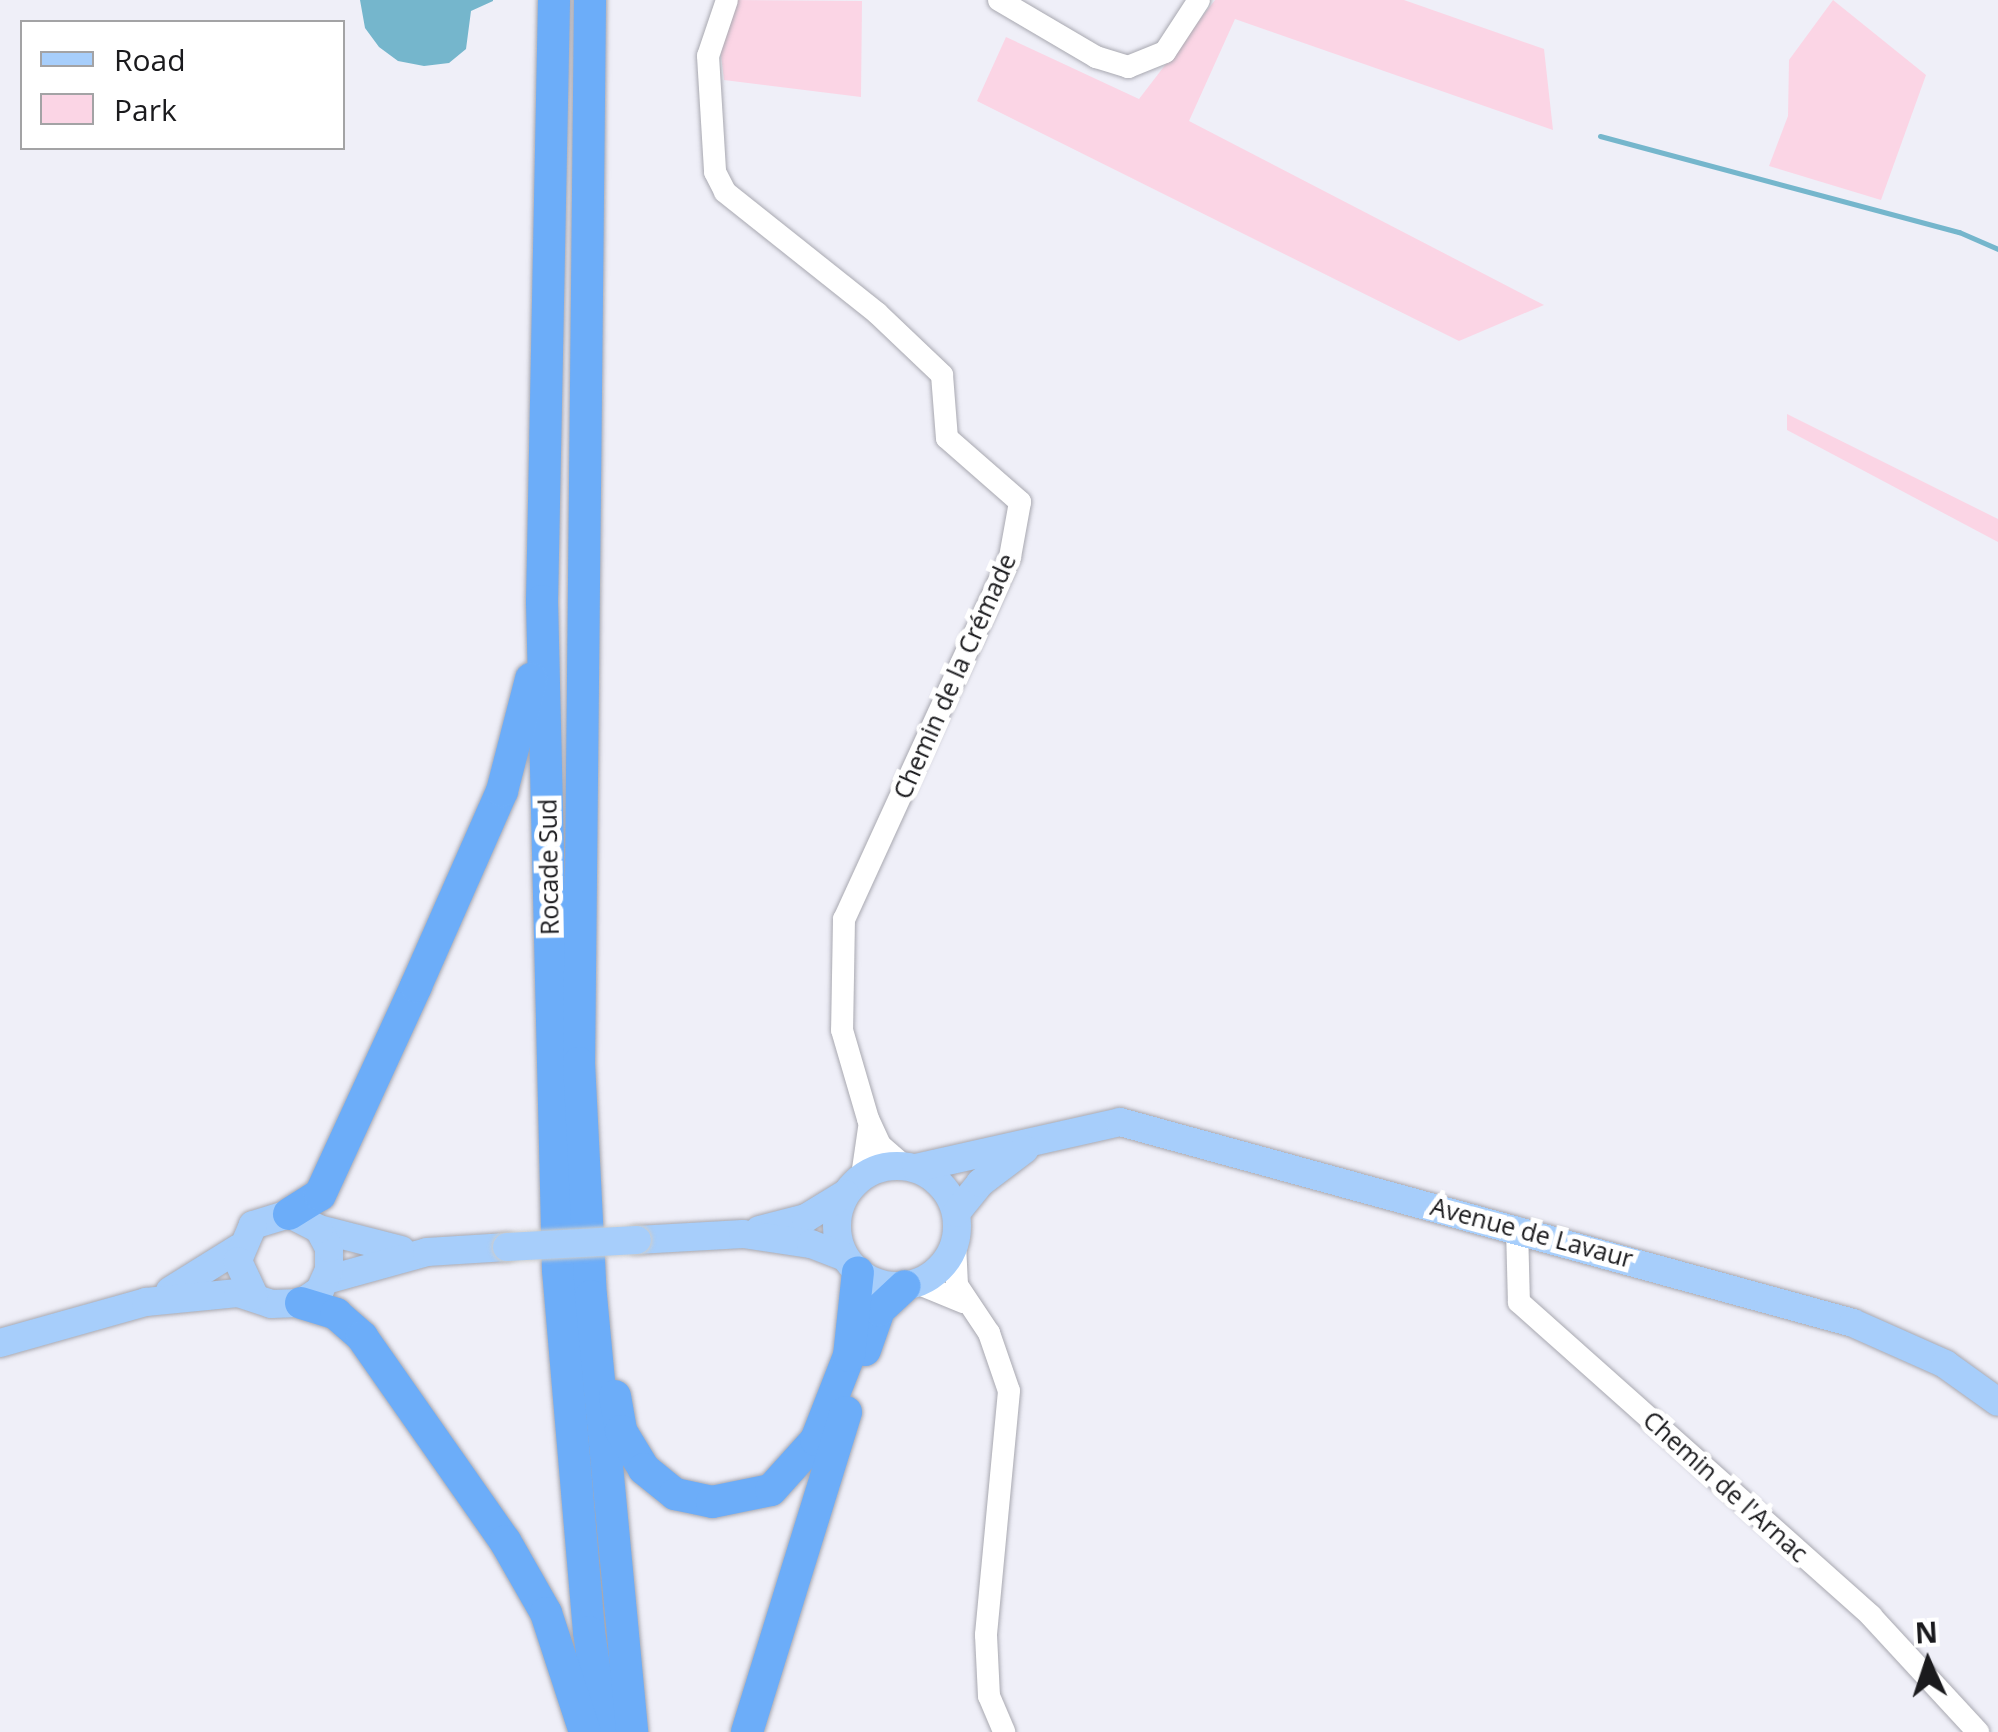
<!DOCTYPE html>
<html>
<head>
<meta charset="utf-8">
<style>
  body { margin:0 }
  #map { position:relative; width:1998px; height:1732px; overflow:hidden; background:#efeff8; font-family:"Open Sans",sans-serif }
  div>[style] { position:absolute }
  .green>* { inset:0; background:#fbd5e5 }
  .water>* { inset:0; background:#75b6cc }
  .stream>* { height:5px; margin:-2.5px; padding:0 2.5px; transform-origin:2.5px; border-radius:2.5px; background:#75b6cc }
  .roads { filter:drop-shadow(0 0 2px #a8a8b0) drop-shadow(0 0 2px #a8a8b0) }
  .minor>* { height:22px; margin:-11px; padding:0 11px; transform-origin:11px; border-radius:11px; background:#fff }
  .major>* { height:28px; margin:-14px; padding:0 14px; transform-origin:14px; border-radius:14px; background:#a7cefb }
  .major>.ring { margin:-14px; padding:0; box-sizing:content-box; background:none; border:28px solid #a7cefb; border-radius:50% }
  .highway>* { height:32px; margin:-16px; padding:0 16px; transform-origin:16px; border-radius:16px; background:#6cadf9 }
  .bridges { filter:drop-shadow(0 0 2px #cdcdcd) drop-shadow(0 0 2px #cdcdcd) }
  .major-bridge>* { height:28px; margin:-14px; padding:0 14px; transform-origin:14px; border-radius:14px; background:#a7cefb }
  span { translate:-50% -50%; white-space:nowrap; text-align:center; line-height:1.15; -webkit-text-stroke:10px #fff; paint-order:stroke }
  .street-label { font-size:25px; color:#1a1a1d }
  .legend { position:absolute; left:20px; top:20px; width:325px; height:130px; box-sizing:border-box; background:#fff; border:2px solid #a3a3a5; margin:0; padding:12px 18px; list-style:none; font-size:30px; color:#1a1a1d }
  .legend li { display:flex; align-items:center; gap:20px; height:50px }
  .legend b { width:50px; border:2px solid #a3a3a5 }
  .north { position:absolute; left:1878px; top:1612px; width:100px; height:100px; -webkit-text-stroke:8px #fff; paint-order:stroke; rotate:357deg; font-size:28px; font-weight:700; line-height:40px; text-align:center; color:#1a1a1d }
  .north::after { content:''; display:block; margin:auto; width:35px; height:45px; background:#1a1a1d; clip-path:polygon(50% 0,100% 100%,50% 72%,0 100%) }
</style>
</head>
<body>
<div id="map">
  <div class="green">
    <i style="clip-path:polygon(735px 0,862px 1px,861px 97px,724px 80px,720px 47px)"></i>
    <i style="clip-path:polygon(1215px 0,1404px 0,1544px 49px,1553px 130px,1235px 19px,1189px 121px,1544px 305px,1459px 341px,977px 101px,1006px 37px,1139px 99px)"></i>
    <i style="clip-path:polygon(1833px 0,1926px 75px,1881px 200px,1769px 166px,1788px 116px,1789px 60px)"></i>
    <i style="clip-path:polygon(1787px 414px,1998px 519px,1998px 542px,1787px 430px)"></i>
  </div>
  <div class="water">
    <i style="clip-path:polygon(360px 0,493px 0,493px 1px,471px 11px,466px 49px,449px 63px,424px 66px,398px 61px,379px 47px,365px 28px)"></i>
  </div>
  <div class="stream">
    <i style="left:1600px;top:136px;width:372px;rotate:15deg"></i>
    <i style="left:1959px;top:232px;width:43px;rotate:23.6deg"></i>
  </div>
  <div class="roads">
    <div class="minor">
      <i style="left:727px;top:0;width:59px;rotate:108.7deg"></i>
      <i style="left:708px;top:56px;width:116px;rotate:86.5deg"></i>
      <i style="left:715px;top:172px;width:22px;rotate:63deg"></i>
      <i style="left:725px;top:192px;width:194px;rotate:38.5deg"></i>
      <i style="left:877px;top:313px;width:90px;rotate:43.6deg"></i>
      <i style="left:942px;top:375px;width:63px;rotate:85.5deg"></i>
      <i style="left:947px;top:438px;width:97px;rotate:41.2deg"></i>
      <i style="left:1020px;top:502px;width:56px;rotate:100.3deg"></i>
      <i style="left:1010px;top:557px;width:398px;rotate:114.6deg"></i>
      <i style="left:844px;top:919px;width:111px;rotate:91deg"></i>
      <i style="left:842px;top:1030px;width:93px;rotate:73.7deg"></i>
      <i style="left:868px;top:1119px;width:29px;rotate:65deg"></i>
      <i style="left:880px;top:1145px;width:32px;rotate:41deg"></i>
      <i style="left:999px;top:0;width:113px;rotate:30.4deg"></i>
      <i style="left:1096px;top:57px;width:34px;rotate:17deg"></i>
      <i style="left:1128px;top:67px;width:40px;rotate:-22deg"></i>
      <i style="left:1165px;top:52px;width:62px;rotate:-56.8deg"></i>
      <i style="left:862px;top:1176px;width:49px;rotate:-81.7deg"></i>
      <i style="left:1517px;top:1228px;width:74px;rotate:88.5deg"></i>
      <i style="left:1519px;top:1302px;width:472px;rotate:41.7deg"></i>
      <i style="left:1871px;top:1616px;width:158px;rotate:47.3deg"></i>
      <i style="left:955px;top:1244px;width:41px;rotate:87.2deg"></i>
      <i style="left:957px;top:1285px;width:58px;rotate:56.3deg"></i>
      <i style="left:989px;top:1333px;width:61px;rotate:71deg"></i>
      <i style="left:1009px;top:1391px;width:245px;rotate:95.4deg"></i>
      <i style="left:986px;top:1635px;width:61px;rotate:87.2deg"></i>
      <i style="left:989px;top:1696px;width:39px;rotate:67deg"></i>
      <i style="left:917px;top:1283px;width:50px;rotate:22.4deg"></i>
    </div>
    <div class="major">
      <i class="ring" style="left:837px;top:1166px;width:92px;height:92px"></i>
      <i style="left:916px;top:1168px;width:209px;rotate:-12.7deg"></i>
      <i style="left:1120px;top:1122px;width:760px;rotate:15.33deg"></i>
      <i style="left:1853px;top:1323px;width:101px;rotate:24deg"></i>
      <i style="left:1945px;top:1364px;width:65px;rotate:35.6deg"></i>
      <i style="left:956px;top:1213px;width:38px;rotate:-51deg"></i>
      <i style="left:980px;top:1183px;width:56px;rotate:-37.1deg"></i>
      <i style="left:319px;top:1229px;width:85px;rotate:14.4deg"></i>
      <i style="left:759px;top:1230px;width:49px;rotate:-14.3deg"></i>
      <i style="left:806px;top:1218px;width:46px;rotate:-31.6deg"></i>
      <i style="left:637px;top:1240px;width:106px;rotate:-3.2deg"></i>
      <i style="left:743px;top:1234px;width:69px;rotate:8.4deg"></i>
      <i style="left:811px;top:1244px;width:36px;rotate:21deg"></i>
      <i style="left:326px;top:1280px;width:105px;rotate:-15.5deg"></i>
      <i style="left:427px;top:1252px;width:80px;rotate:-3.6deg"></i>
      <i style="left:170px;top:1291px;width:81px;rotate:-31.9deg"></i>
      <i style="left:0;top:1343px;width:152px;rotate:-15.7deg"></i>
      <i style="left:146px;top:1302px;width:92px;rotate:-5.6deg"></i>
      <i style="left:238px;top:1293px;width:35px;rotate:18deg"></i>
      <i style="left:271px;top:1304px;width:30px;rotate:-2deg"></i>
      <i style="left:301px;top:1303px;width:23px;rotate:-34deg"></i>
      <i style="left:320px;top:1290px;width:22px;rotate:-66deg"></i>
      <i style="left:329px;top:1270px;width:22px;rotate:-90deg"></i>
      <i style="left:329px;top:1248px;width:21px;rotate:-118deg"></i>
      <i style="left:319px;top:1229px;width:34px;rotate:-153deg"></i>
      <i style="left:289px;top:1214px;width:38px;rotate:163deg"></i>
      <i style="left:253px;top:1225px;width:39px;rotate:113deg"></i>
      <i style="left:238px;top:1261px;width:38px;rotate:65deg"></i>
    </div>
    <div class="highway">
      <i style="left:554px;top:0;width:601px;rotate:91.14deg"></i>
      <i style="left:542px;top:601px;width:669px;rotate:88.63deg"></i>
      <i style="left:558px;top:1270px;width:363px;rotate:85.1deg"></i>
      <i style="left:589px;top:1632px;width:101px;rotate:81.5deg"></i>
      <i style="left:590px;top:0;width:1063px;rotate:90.59deg"></i>
      <i style="left:579px;top:1063px;width:233px;rotate:87.1deg"></i>
      <i style="left:591px;top:1296px;width:438px;rotate:84.6deg"></i>
      <i style="left:289px;top:1214px;width:36px;rotate:-32deg"></i>
      <i style="left:320px;top:1195px;width:230px;rotate:-65.3deg"></i>
      <i style="left:416px;top:986px;width:213px;rotate:-66.2deg"></i>
      <i style="left:502px;top:791px;width:116px;rotate:-75.5deg"></i>
      <i style="left:301px;top:1303px;width:37px;rotate:17deg"></i>
      <i style="left:336px;top:1314px;width:35px;rotate:41deg"></i>
      <i style="left:362px;top:1337px;width:249px;rotate:55deg"></i>
      <i style="left:505px;top:1541px;width:83px;rotate:60.3deg"></i>
      <i style="left:546px;top:1613px;width:125px;rotate:71.9deg"></i>
      <i style="left:865px;top:1350px;width:42px;rotate:-70.7deg"></i>
      <i style="left:879px;top:1310px;width:35px;rotate:-43deg"></i>
      <i style="left:615px;top:1396px;width:36px;rotate:80deg"></i>
      <i style="left:621px;top:1431px;width:44px;rotate:58.8deg"></i>
      <i style="left:644px;top:1469px;width:40px;rotate:39deg"></i>
      <i style="left:675px;top:1494px;width:38px;rotate:12deg"></i>
      <i style="left:712px;top:1502px;width:60px;rotate:-11.5deg"></i>
      <i style="left:771px;top:1490px;width:67px;rotate:-48deg"></i>
      <i style="left:816px;top:1440px;width:90px;rotate:-68.6deg"></i>
      <i style="left:849px;top:1356px;width:84px;rotate:-83.9deg"></i>
      <i style="left:747px;top:1732px;width:335px;rotate:-72.8deg"></i>
    </div>
  </div>
  <div class="bridges">
    <div class="major-bridge">
      <i style="left:507px;top:1247px;width:130px;rotate:-3.1deg"></i>
    </div>
  </div>
  <div class="street-label">
    <span style="left:954px;top:676px;rotate:-66deg">Chemin de la Crémade</span>
    <span style="left:548px;top:867px;rotate:-91deg">Rocade Sud</span>
    <span style="left:1532px;top:1232px;rotate:15deg">Avenue de Lavaur</span>
    <span style="left:1726px;top:1486px;rotate:42deg">Chemin de l'Arnac</span>
  </div>
  <ul class="legend">
  <li><b style="height:12px;background:#a7cefb"></b>Road</li>
  <li><b style="height:28px;background:#fbd5e5"></b>Park</li>
  </ul>
  <div class="north">N</div>
</div>
</body>
</html>
